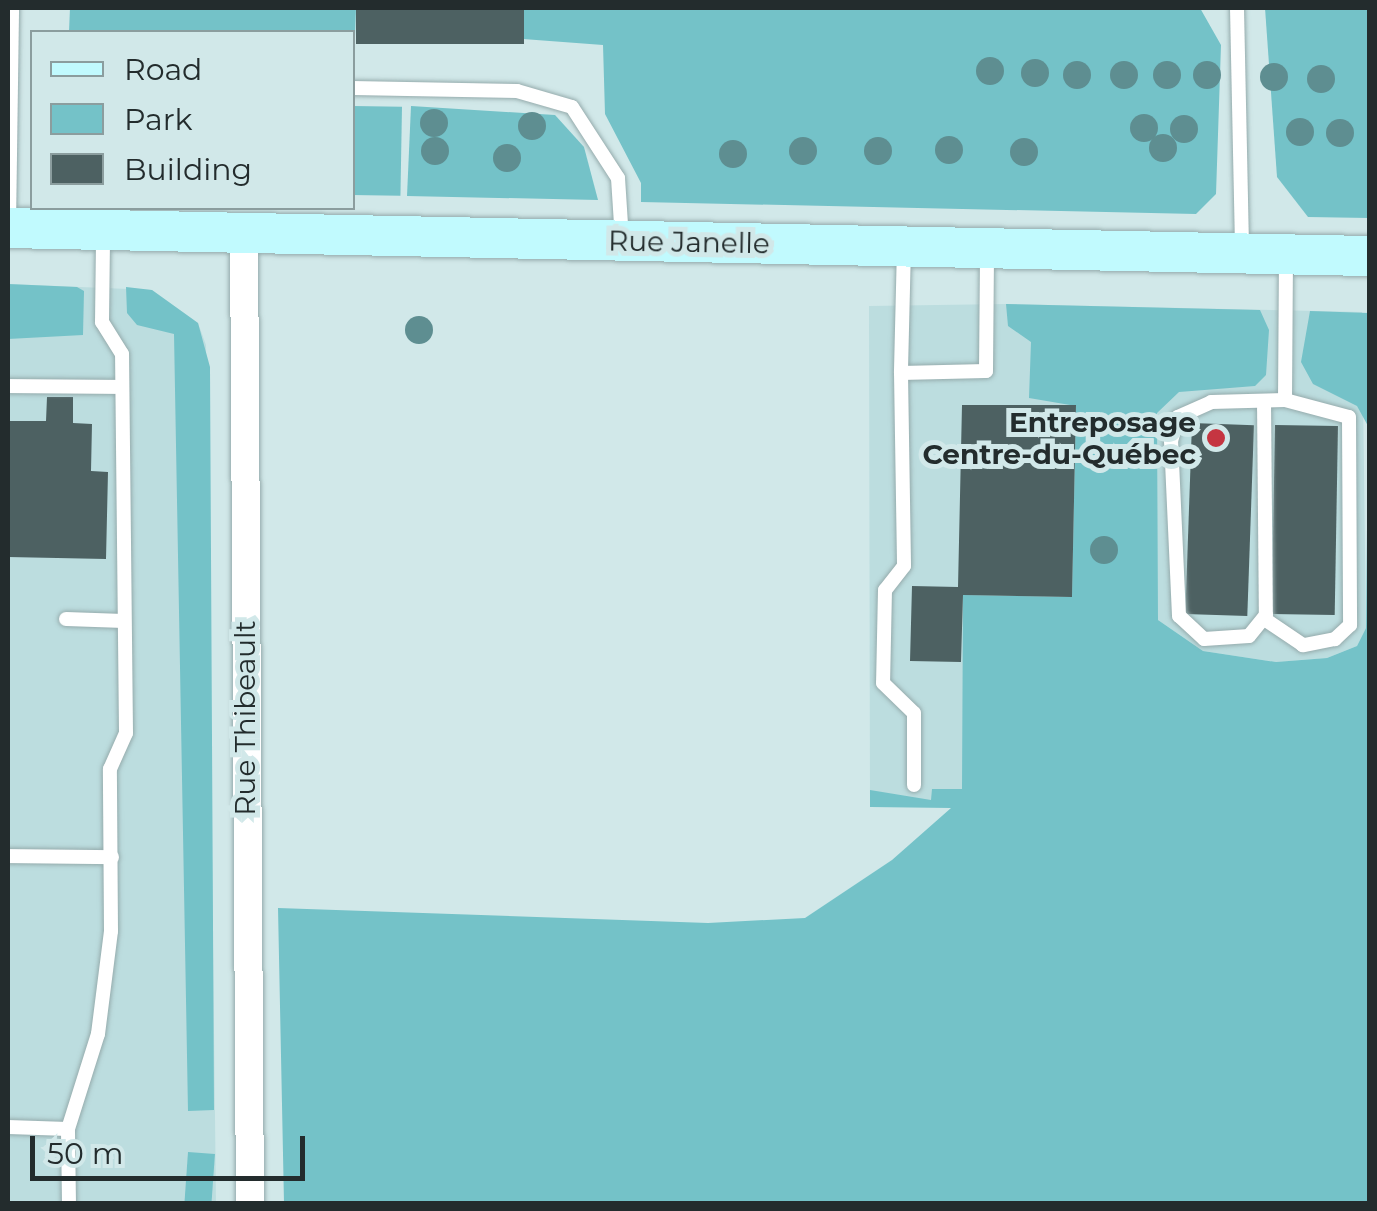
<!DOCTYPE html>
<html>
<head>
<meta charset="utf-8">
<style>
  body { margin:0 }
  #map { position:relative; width:1377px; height:1211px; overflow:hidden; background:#d1e8e9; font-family:Montserrat,sans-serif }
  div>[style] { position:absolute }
  .built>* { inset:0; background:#bcdddf }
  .green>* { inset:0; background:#74c2c8; transform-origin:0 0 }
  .building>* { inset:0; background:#4d6162; transform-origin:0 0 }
  .roads { filter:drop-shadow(0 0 2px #95abac) drop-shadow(0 0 2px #95abac) }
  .service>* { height:14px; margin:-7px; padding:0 7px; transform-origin:7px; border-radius:7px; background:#fff }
  .minor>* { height:28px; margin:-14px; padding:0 14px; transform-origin:14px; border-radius:14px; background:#fff }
  .secondary>* { height:40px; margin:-20px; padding:0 20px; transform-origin:20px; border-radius:20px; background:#c1fafe }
  .trees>* { width:28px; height:28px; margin:-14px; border-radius:50%; background:#5e8e91 }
  .dots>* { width:28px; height:28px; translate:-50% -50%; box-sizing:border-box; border:5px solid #d1e8e9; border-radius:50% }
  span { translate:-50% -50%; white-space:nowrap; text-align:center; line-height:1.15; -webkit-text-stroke:10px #d1e8e9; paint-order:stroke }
  .street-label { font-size:28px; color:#232c2d }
  .poi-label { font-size:28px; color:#232c2d; font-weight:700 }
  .right { translate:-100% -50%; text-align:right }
  .frame { position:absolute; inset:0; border:10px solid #232c2d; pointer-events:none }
  .legend { position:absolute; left:30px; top:30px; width:325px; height:180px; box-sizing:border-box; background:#d1e8e9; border:2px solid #8b9d9e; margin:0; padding:12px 18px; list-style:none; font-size:30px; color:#232c2d }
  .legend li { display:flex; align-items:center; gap:20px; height:50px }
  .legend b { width:50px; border:2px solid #8b9d9e }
  .scale { position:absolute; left:30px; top:1136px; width:275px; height:45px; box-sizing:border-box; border:5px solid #232c2d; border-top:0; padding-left:12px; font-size:30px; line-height:35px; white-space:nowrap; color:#232c2d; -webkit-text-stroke:8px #d1e8e9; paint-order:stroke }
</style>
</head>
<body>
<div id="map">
  <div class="built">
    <i style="clip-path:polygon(8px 284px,152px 290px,198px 323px,206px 345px,216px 1203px,8px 1204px)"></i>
    <i style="clip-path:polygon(1006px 304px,1362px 312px,1366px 628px,1357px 646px,1327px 658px,1276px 662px,1203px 651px,1158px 620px,984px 807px,870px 807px,869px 306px)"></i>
  </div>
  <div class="green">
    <i style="clip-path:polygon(70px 8px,356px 8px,355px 36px,69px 32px)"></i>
    <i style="clip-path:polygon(524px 8px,1200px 8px,1221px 45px,1216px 194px,1196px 214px,641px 202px,641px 183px,605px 114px,603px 45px,523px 39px)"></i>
    <i style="clip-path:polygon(1265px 8px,1369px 8px,1369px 218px,1308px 217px,1277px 177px)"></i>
    <i style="left:353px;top:106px;width:49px;height:89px;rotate:1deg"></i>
    <i style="clip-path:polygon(411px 106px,555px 115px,584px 147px,598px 200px,407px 196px)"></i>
    <i style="clip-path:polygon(8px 284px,77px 287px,84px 291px,83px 335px,8px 339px)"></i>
    <i style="clip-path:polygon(126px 287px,152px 290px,198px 323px,210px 367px,214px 1110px,188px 1111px,174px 334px,137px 325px,127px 313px)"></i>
    <i style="clip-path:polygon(1006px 304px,1260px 310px,1269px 330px,1266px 375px,1255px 386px,1179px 392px,1157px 413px,1158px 620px,1203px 651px,1276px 662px,1327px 658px,1357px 646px,1366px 628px,1368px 426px,1357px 406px,1313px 384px,1301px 362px,1310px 311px,1369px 313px,1369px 1203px,284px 1203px,278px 908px,708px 923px,805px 918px,892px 860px,951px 808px,870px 807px,870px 790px,931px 800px,932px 789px,962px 789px,963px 595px,1072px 597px,1076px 406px,1029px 398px,1031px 342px,1008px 326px)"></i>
    <i style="left:188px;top:1152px;width:27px;height:51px;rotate:4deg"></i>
  </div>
  <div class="building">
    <i style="left:356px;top:8px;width:168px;height:36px"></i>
    <i style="clip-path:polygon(47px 397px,73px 397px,73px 423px,92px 424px,91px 471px,108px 472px,106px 559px,8px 557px,8px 421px,46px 421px)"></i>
    <i style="clip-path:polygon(962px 405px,1076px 405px,1072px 597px,963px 595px,961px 662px,910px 661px,912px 586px,958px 587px)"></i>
    <i style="left:1192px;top:423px;width:62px;height:191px;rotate:2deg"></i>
    <i style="left:1275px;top:425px;width:63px;height:189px;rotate:1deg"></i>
  </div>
  <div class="roads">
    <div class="service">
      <i style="left:1237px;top:8px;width:240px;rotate:88.8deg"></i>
      <i style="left:352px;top:88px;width:165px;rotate:1deg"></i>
      <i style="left:517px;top:91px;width:57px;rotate:16.2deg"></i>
      <i style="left:572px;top:107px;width:85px;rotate:57.1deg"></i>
      <i style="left:618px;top:178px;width:62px;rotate:86.3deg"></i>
      <i style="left:9px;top:227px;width:219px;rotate:-89.2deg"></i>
      <i style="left:904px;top:247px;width:126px;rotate:91.4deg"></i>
      <i style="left:901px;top:373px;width:85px;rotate:-1.3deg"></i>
      <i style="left:986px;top:371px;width:117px;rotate:-89.5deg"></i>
      <i style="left:901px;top:373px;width:193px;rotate:89.1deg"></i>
      <i style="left:904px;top:566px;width:31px;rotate:128deg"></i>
      <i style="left:885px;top:590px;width:93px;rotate:91.2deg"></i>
      <i style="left:883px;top:683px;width:43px;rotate:44.1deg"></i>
      <i style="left:914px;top:713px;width:72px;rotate:90deg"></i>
      <i style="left:8px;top:386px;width:114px;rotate:0.5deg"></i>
      <i style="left:1285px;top:400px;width:145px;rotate:-89.6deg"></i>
      <i style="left:1264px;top:401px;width:214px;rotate:89.5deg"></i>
      <i style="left:1266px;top:615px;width:27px;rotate:129deg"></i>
      <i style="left:1249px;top:636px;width:45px;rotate:176.2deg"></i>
      <i style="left:1204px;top:639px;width:34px;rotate:-137deg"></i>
      <i style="left:1179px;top:616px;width:175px;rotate:-92.6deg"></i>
      <i style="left:1171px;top:441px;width:25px;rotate:-74deg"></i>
      <i style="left:1178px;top:417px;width:36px;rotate:-24deg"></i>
      <i style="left:1211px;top:402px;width:74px;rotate:-1.5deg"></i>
      <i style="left:1285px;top:400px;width:66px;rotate:14.9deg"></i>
      <i style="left:1349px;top:417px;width:208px;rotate:89.7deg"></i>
      <i style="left:1350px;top:625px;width:21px;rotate:137deg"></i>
      <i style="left:1335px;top:639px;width:33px;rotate:169deg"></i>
      <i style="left:1303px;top:645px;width:45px;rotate:-146deg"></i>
      <i style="left:66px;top:619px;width:58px;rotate:2deg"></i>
      <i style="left:8px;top:856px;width:104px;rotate:0.6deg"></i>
      <i style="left:8px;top:1127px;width:60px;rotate:1.9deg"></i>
      <i style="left:69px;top:1204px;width:75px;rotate:-90.8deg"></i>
      <i style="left:68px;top:1129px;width:100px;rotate:-72.5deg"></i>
      <i style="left:98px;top:1034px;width:104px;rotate:-82.8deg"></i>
      <i style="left:111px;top:931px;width:162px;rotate:-90.4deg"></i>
      <i style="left:110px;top:769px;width:39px;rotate:-66deg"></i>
      <i style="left:126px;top:733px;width:379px;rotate:-90.6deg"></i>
      <i style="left:122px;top:354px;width:38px;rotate:-122deg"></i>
      <i style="left:102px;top:322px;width:88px;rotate:-89.3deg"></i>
    </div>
    <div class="minor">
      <i style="left:244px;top:233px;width:971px;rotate:89.65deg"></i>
    </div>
    <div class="secondary">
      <i style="left:8px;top:228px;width:1362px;rotate:1.18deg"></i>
    </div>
  </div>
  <div class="trees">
    <i style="left:990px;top:71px"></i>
    <i style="left:1035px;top:73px"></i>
    <i style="left:1077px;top:75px"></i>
    <i style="left:1124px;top:75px"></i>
    <i style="left:1167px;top:75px"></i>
    <i style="left:1207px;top:75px"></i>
    <i style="left:1274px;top:77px"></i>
    <i style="left:1321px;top:79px"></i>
    <i style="left:434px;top:123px"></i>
    <i style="left:532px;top:126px"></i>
    <i style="left:1144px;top:128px"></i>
    <i style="left:1184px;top:129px"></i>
    <i style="left:1300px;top:132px"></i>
    <i style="left:1340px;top:133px"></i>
    <i style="left:1163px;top:148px"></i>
    <i style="left:949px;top:150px"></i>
    <i style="left:435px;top:151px"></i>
    <i style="left:803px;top:151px"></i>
    <i style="left:878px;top:151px"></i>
    <i style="left:1024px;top:152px"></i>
    <i style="left:733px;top:154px"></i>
    <i style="left:507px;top:158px"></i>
    <i style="left:419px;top:330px"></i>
    <i style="left:1104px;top:550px"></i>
  </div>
  <div class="dots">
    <i style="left:1216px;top:438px;background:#c53541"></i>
  </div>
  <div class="street-label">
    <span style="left:689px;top:242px;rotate:1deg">Rue Janelle</span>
    <span style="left:245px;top:718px;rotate:-90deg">Rue Thibeault</span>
  </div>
  <div class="poi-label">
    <span class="right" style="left:1196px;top:438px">Entreposage<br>Centre-du-Québec</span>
  </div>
  <div class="frame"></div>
  <ul class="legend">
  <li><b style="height:12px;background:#c1fafe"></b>Road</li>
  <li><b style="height:28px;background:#74c2c8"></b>Park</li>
  <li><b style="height:28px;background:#4d6162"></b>Building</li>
  </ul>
  <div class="scale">50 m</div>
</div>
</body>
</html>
